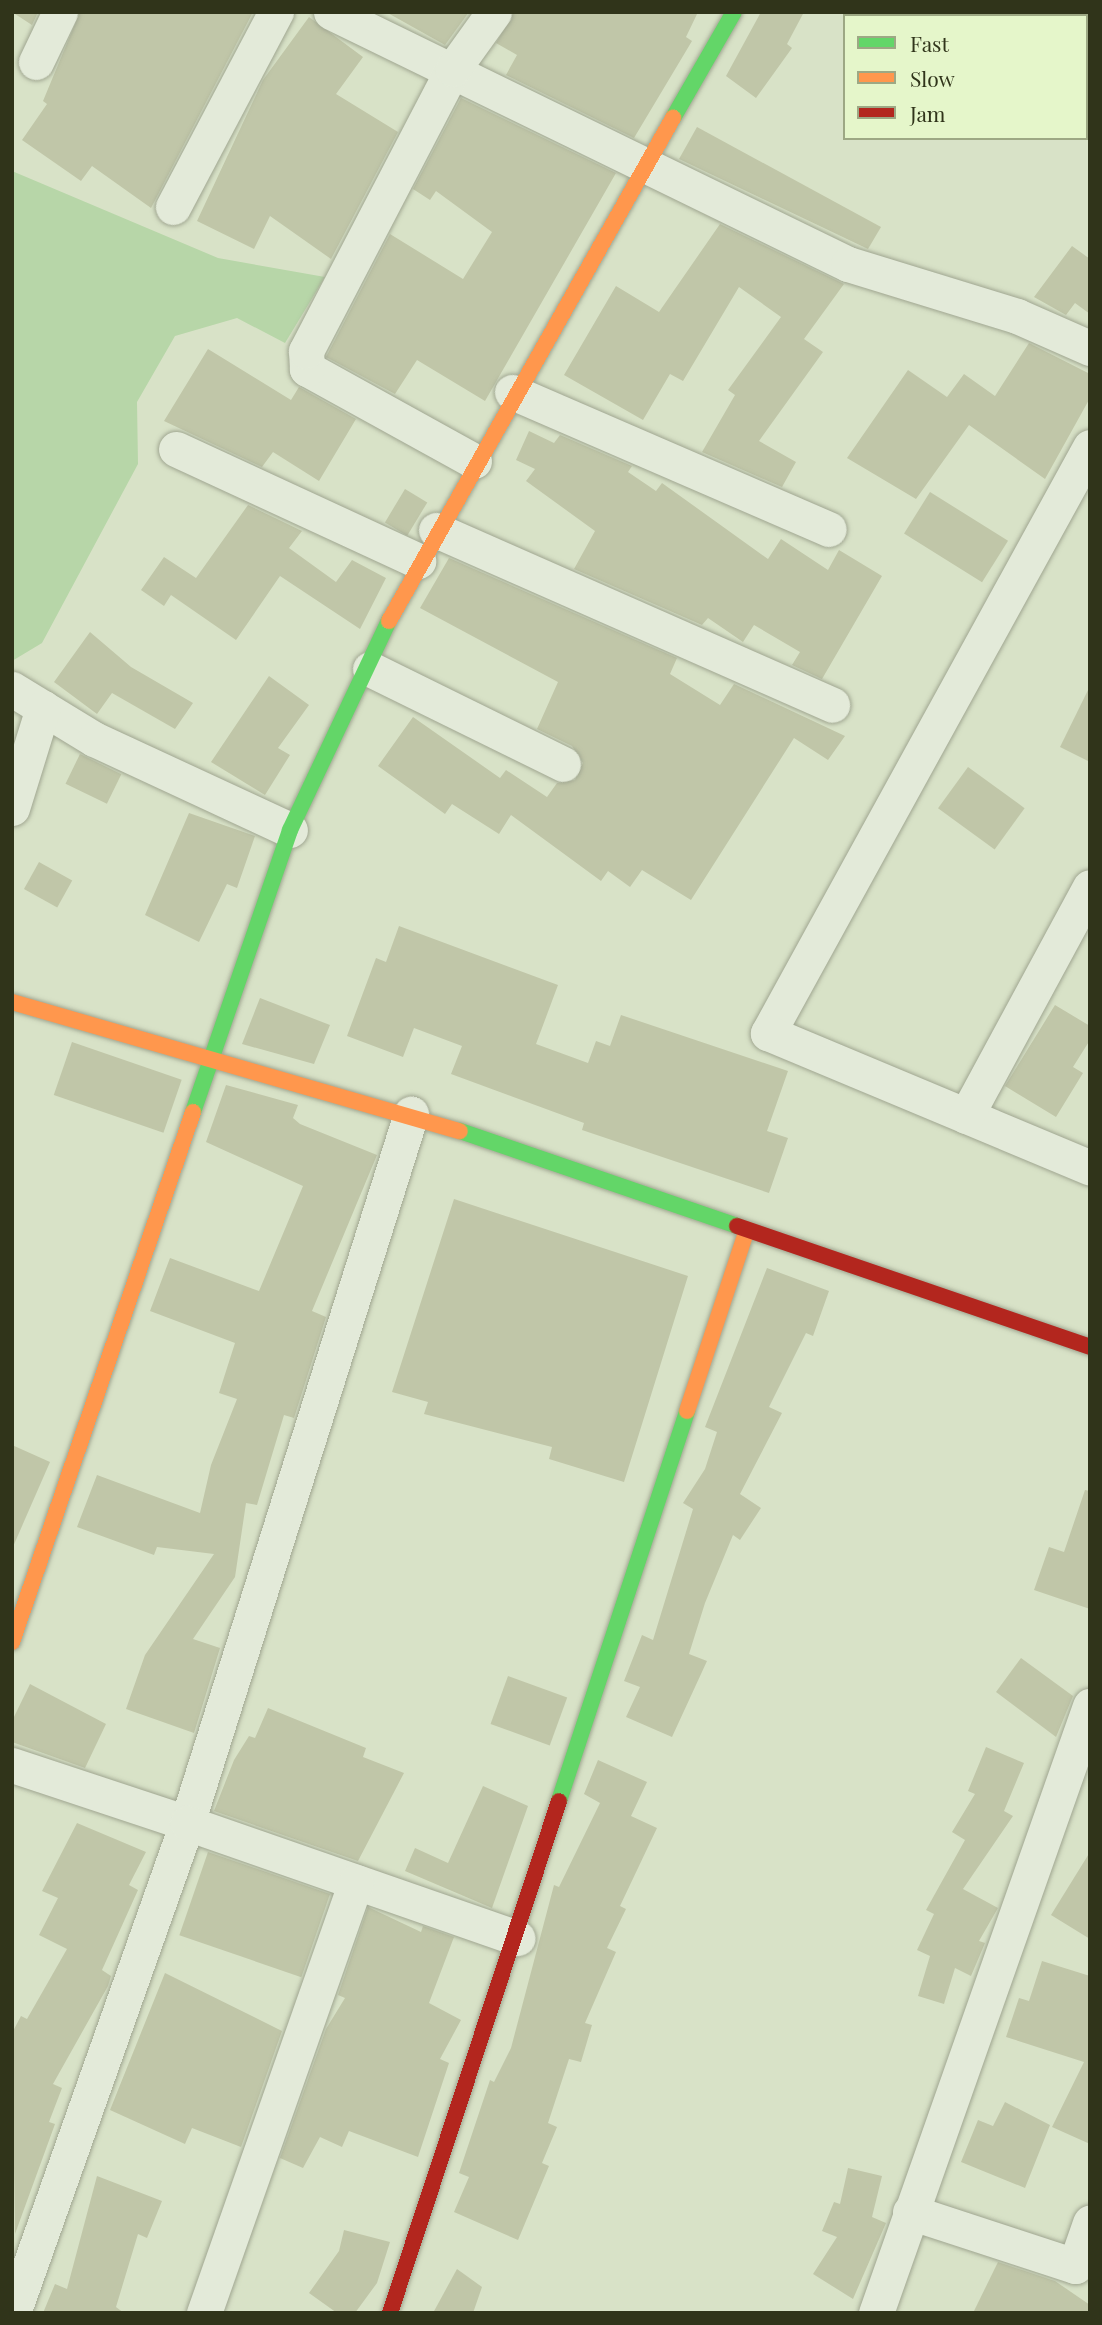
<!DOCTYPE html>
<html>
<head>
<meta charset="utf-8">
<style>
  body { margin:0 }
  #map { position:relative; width:1102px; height:2325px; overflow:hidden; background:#d8e2c7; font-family:"Playfair Display",serif }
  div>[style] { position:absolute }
  .green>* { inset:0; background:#b7d6a8 }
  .building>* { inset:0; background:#c0c6a8; transform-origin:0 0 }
  .roads { filter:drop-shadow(0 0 2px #a0a691) drop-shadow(0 0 2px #a0a691) }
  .street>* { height:35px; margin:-17.5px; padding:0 17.5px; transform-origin:17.5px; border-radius:17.5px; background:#e3ead9 }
  .fast>* { height:16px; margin:-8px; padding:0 8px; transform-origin:8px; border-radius:8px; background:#63d668 }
  .slow>* { height:16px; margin:-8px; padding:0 8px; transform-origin:8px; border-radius:8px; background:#ff974d }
  .jam>* { height:16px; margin:-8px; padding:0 8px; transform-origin:8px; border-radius:8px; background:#b3261e }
  span { translate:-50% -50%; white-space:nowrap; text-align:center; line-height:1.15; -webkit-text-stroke:7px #e5f6ca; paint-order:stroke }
  .frame { position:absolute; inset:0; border:14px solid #30341a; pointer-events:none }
  .legend { position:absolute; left:843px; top:14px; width:245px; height:126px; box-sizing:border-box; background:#e5f6ca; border:2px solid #9da884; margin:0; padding:9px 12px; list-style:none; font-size:21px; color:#30341a }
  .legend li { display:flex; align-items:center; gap:14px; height:35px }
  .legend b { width:35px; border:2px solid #9da884 }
</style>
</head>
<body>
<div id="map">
  <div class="green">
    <i style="clip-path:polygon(12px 171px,218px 258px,325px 277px,285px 343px,237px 318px,175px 336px,137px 402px,138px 464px,42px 643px,12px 661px)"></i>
  </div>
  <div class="building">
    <i style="clip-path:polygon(12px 12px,38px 12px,32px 25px)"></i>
    <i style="clip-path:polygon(80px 12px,253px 12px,151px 208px,92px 166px,81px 181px,22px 140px,47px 104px,43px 101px)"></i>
    <i style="clip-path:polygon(386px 12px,469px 12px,445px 45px)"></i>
    <i style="clip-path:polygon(514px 12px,698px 12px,686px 37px,692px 41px,634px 138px,506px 75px,517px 55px,496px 43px)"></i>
    <i style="clip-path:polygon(761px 12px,804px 12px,787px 44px,792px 48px,756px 98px,726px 76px)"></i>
    <i style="clip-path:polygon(309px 17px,363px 57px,336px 94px,398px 132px,331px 259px,270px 216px,254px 249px,197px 221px,263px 80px)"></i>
    <i style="clip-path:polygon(461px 98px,616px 173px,485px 401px,417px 360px,395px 394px,326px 357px,390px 234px,463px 279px,492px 232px,436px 191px,430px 200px,413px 189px)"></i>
    <i style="clip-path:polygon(697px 127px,881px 227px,868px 249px,679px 159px)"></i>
    <i style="clip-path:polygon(720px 224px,844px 284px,804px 339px,823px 352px,759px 441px,796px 462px,782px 487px,702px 452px,735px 395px,728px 390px,781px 317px,739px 287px,683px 381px,670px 374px,643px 420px,564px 375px,616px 286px,659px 312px)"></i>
    <i style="clip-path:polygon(1072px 246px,1090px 259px,1090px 314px,1075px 303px,1066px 315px,1034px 297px)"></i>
    <i style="clip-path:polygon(1029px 343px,1090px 374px,1090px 398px,1045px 479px,969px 425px,916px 499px,847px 458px,908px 370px,947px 397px,964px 374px,995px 396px)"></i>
    <i style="clip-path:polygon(208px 349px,291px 400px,299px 387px,356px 419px,319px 481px,273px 452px,262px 467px,164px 421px)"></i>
    <i style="clip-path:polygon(529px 431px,554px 443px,560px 435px,632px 466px,628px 472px,656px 491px,662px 483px,768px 559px,781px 539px,828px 570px,839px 550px,882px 576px,822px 679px,792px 665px,800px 652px,754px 625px,743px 642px,708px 618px,702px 625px,693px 621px,574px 569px,595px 531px,526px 481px,535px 469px,516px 460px)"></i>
    <i style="left:405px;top:489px;width:26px;height:39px;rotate:31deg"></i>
    <i style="left:930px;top:492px;width:92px;height:49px;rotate:32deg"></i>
    <i style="clip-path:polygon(248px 505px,302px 531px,289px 548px,336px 582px,352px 560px,386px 578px,360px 629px,280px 576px,236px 640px,171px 595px,164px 606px,141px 590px,164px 557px,196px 578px)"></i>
    <i style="clip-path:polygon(449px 558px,677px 658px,670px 674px,720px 705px,734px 684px,845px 736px,828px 760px,794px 738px,691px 900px,642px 870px,630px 887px,608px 871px,601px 881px,511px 815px,499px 834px,452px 804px,445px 814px,378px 766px,413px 717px,500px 778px,506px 770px,547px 797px,557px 783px,575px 780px,583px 763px,572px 746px,537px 729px,558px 682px,420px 608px)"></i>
    <i style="clip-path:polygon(90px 632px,131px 667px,193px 703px,175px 729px,112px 693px,97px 714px,54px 682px)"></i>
    <i style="clip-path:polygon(269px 676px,309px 705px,278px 748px,290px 755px,265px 795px,211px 762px)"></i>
    <i style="clip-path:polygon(1090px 686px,1090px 762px,1060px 747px)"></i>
    <i style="left:80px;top:754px;width:46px;height:33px;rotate:26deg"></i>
    <i style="left:968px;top:767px;width:70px;height:51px;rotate:36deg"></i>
    <i style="clip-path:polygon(189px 813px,255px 836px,237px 888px,227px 884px,199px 942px,145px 915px)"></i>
    <i style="left:39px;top:862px;width:38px;height:31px;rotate:29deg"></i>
    <i style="clip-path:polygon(399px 926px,558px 985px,536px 1044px,588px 1063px,596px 1041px,610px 1046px,621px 1015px,788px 1071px,767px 1131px,788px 1138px,769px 1193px,582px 1130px,584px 1123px,451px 1074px,462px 1046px,414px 1028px,403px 1057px,347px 1036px,376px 958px,386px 962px)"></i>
    <i style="clip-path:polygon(260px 998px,330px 1025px,314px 1064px,242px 1044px)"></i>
    <i style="clip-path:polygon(1055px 1005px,1090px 1026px,1090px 1040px,1073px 1067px,1083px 1073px,1056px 1117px,1005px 1086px)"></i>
    <i style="left:72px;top:1042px;width:116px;height:56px;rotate:19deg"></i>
    <i style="clip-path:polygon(226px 1085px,298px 1105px,293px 1118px,300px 1124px,377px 1155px,312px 1311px,326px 1317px,294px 1418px,284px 1415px,257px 1505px,246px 1503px,235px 1577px,193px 1639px,220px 1648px,194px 1733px,126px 1709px,145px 1655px,214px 1554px,157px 1547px,154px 1555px,77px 1527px,97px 1475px,200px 1513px,211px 1465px,237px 1399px,219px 1393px,235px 1343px,150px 1311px,170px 1258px,259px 1291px,303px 1186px,206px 1142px)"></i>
    <i style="clip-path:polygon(454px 1199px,688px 1276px,624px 1482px,549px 1459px,552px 1447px,424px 1414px,428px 1402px,392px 1392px)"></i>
    <i style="clip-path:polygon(767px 1268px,829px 1291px,813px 1336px,806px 1333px,769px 1407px,782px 1413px,740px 1494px,761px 1508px,740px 1540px,733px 1535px,705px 1603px,689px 1654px,707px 1661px,672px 1737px,626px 1717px,640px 1687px,624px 1681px,642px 1635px,653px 1640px,693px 1509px,683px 1503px,705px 1469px,717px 1432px,705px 1427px)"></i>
    <i style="clip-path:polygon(12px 1445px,50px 1462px,12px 1549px)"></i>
    <i style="clip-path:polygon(1085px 1490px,1090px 1491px,1090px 1609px,1034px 1590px,1049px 1547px,1064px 1552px)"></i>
    <i style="clip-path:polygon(1021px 1658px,1073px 1696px,1056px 1737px,996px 1692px)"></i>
    <i style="left:508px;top:1676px;width:63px;height:51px;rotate:20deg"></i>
    <i style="clip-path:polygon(30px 1684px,106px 1724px,85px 1768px,12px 1742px,12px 1721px)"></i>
    <i style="clip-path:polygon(268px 1708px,366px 1748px,363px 1757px,404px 1773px,358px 1861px,214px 1811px,234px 1760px,249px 1736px,255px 1738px)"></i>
    <i style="clip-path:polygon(986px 1747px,1024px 1763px,1004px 1811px,1013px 1816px,963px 1889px,998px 1908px,979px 1941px,985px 1943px,971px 1976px,955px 1968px,944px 2004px,918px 1996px,930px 1956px,917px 1950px,934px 1914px,926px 1910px,965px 1840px,952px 1832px,975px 1794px,968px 1791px)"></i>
    <i style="clip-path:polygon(598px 1760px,647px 1782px,631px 1816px,657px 1828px,620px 1906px,626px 1909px,607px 1948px,616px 1952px,585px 2023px,592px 2025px,581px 2062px,569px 2059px,548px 2123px,557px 2127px,542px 2163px,549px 2166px,518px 2240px,454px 2212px,469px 2177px,459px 2173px,490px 2080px,494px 2082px,511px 2048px,554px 1885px,559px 1887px,600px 1803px,584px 1794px)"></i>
    <i style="clip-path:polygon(483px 1786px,528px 1806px,492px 1908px,405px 1871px,415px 1848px,448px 1863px)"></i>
    <i style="clip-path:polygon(77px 1823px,146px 1852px,129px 1885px,138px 1890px,102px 1970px,111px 1976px,108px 1986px,53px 2084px,62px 2088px,49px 2122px,55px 2124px,15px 2234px,12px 2033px,21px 2016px,27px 2019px,67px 1949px,39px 1935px,58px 1898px,42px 1891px)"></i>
    <i style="left:208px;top:1852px;width:129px;height:88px;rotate:19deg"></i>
    <i style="clip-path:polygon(1090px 1852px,1090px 1939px,1051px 1915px)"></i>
    <i style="clip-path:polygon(368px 1907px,421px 1932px,423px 1926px,454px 1937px,429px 2003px,461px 2020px,440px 2059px,449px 2063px,418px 2157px,349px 2131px,342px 2147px,320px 2137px,303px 2168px,280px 2158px,326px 2029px,345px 1998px,338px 1995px)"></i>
    <i style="clip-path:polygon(1042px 1961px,1090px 1976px,1090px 2144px,1052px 2127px,1084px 2062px,1006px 2037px,1019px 1998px,1029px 2001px)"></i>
    <i style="clip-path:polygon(165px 1973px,282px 2031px,241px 2147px,192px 2128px,185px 2144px,110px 2110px)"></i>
    <i style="clip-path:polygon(1005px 2102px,1050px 2125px,1025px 2188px,961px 2162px,978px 2120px,993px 2126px)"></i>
    <i style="clip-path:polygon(848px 2168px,882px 2176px,872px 2217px,886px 2223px,853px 2299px,813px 2274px,837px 2237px,822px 2231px,834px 2202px,840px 2204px)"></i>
    <i style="clip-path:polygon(97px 2176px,162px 2201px,147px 2238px,138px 2234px,116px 2307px,124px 2313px,43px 2313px,55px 2284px,67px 2289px)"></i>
    <i style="clip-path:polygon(344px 2230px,390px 2242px,377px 2283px,355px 2313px,337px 2313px,309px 2293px,339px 2251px)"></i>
    <i style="clip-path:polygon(998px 2262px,1055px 2281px,1090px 2305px,1090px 2313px,973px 2313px)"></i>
    <i style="clip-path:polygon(457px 2269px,482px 2287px,473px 2313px,433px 2313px)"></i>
  </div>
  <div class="roads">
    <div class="street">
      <i style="left:331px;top:12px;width:575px;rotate:25.99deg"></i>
      <i style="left:848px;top:264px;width:177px;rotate:17.1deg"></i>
      <i style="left:1017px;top:316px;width:80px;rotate:23.7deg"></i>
      <i style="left:36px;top:62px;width:55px;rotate:-64.4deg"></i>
      <i style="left:173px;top:207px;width:221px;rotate:-62.2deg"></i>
      <i style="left:512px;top:392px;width:345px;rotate:23.4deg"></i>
      <i style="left:1090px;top:447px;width:669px;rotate:118.79deg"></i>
      <i style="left:768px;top:1033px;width:349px;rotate:22.7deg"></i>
      <i style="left:176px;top:449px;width:267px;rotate:24.8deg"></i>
      <i style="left:474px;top:461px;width:191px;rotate:-151.1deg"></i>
      <i style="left:307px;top:369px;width:18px;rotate:-93deg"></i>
      <i style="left:306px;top:351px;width:318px;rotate:-62.5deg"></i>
      <i style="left:453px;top:69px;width:70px;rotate:-54.3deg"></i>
      <i style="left:436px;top:530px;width:433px;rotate:23.8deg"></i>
      <i style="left:370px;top:669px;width:215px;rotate:26.2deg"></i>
      <i style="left:12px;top:689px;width:96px;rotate:31.4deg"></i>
      <i style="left:94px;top:739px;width:216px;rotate:24.9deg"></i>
      <i style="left:12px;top:808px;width:105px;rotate:-72.8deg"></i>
      <i style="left:966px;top:1116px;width:260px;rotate:-61.6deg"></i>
      <i style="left:12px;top:1765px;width:184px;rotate:18.3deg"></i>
      <i style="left:187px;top:1823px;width:744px;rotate:-72.47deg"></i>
      <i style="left:910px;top:2212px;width:174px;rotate:18.1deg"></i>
      <i style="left:1075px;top:2266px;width:46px;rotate:-70.8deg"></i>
      <i style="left:13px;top:2313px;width:520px;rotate:-70.45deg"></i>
      <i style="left:187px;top:1823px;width:350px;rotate:19.2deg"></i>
      <i style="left:204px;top:2313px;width:457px;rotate:-70.6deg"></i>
      <i style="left:876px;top:2313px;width:644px;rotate:-70.58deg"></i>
    </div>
    <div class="fast">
      <i style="left:673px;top:118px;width:122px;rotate:-60.1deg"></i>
      <i style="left:193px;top:1112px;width:298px;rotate:-71deg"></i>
      <i style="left:290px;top:830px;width:231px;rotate:-64.7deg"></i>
      <i style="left:460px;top:1131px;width:293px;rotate:18.9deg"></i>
      <i style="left:559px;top:1801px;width:410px;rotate:-71.8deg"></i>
    </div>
    <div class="slow">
      <i style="left:389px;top:621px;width:578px;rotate:-60.55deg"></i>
      <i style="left:12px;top:1002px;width:466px;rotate:16.1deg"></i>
      <i style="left:687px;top:1411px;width:191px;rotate:-71.7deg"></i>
      <i style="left:12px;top:1642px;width:560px;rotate:-71.14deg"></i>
    </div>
    <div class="jam">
      <i style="left:737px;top:1226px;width:373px;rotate:18.9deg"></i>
      <i style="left:390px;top:2313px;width:539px;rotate:-71.73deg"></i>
    </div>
  </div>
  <div class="frame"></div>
  <ul class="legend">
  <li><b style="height:9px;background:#63d668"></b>Fast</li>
  <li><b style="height:9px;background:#ff974d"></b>Slow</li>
  <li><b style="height:9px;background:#b3261e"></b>Jam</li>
  </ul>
</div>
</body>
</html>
